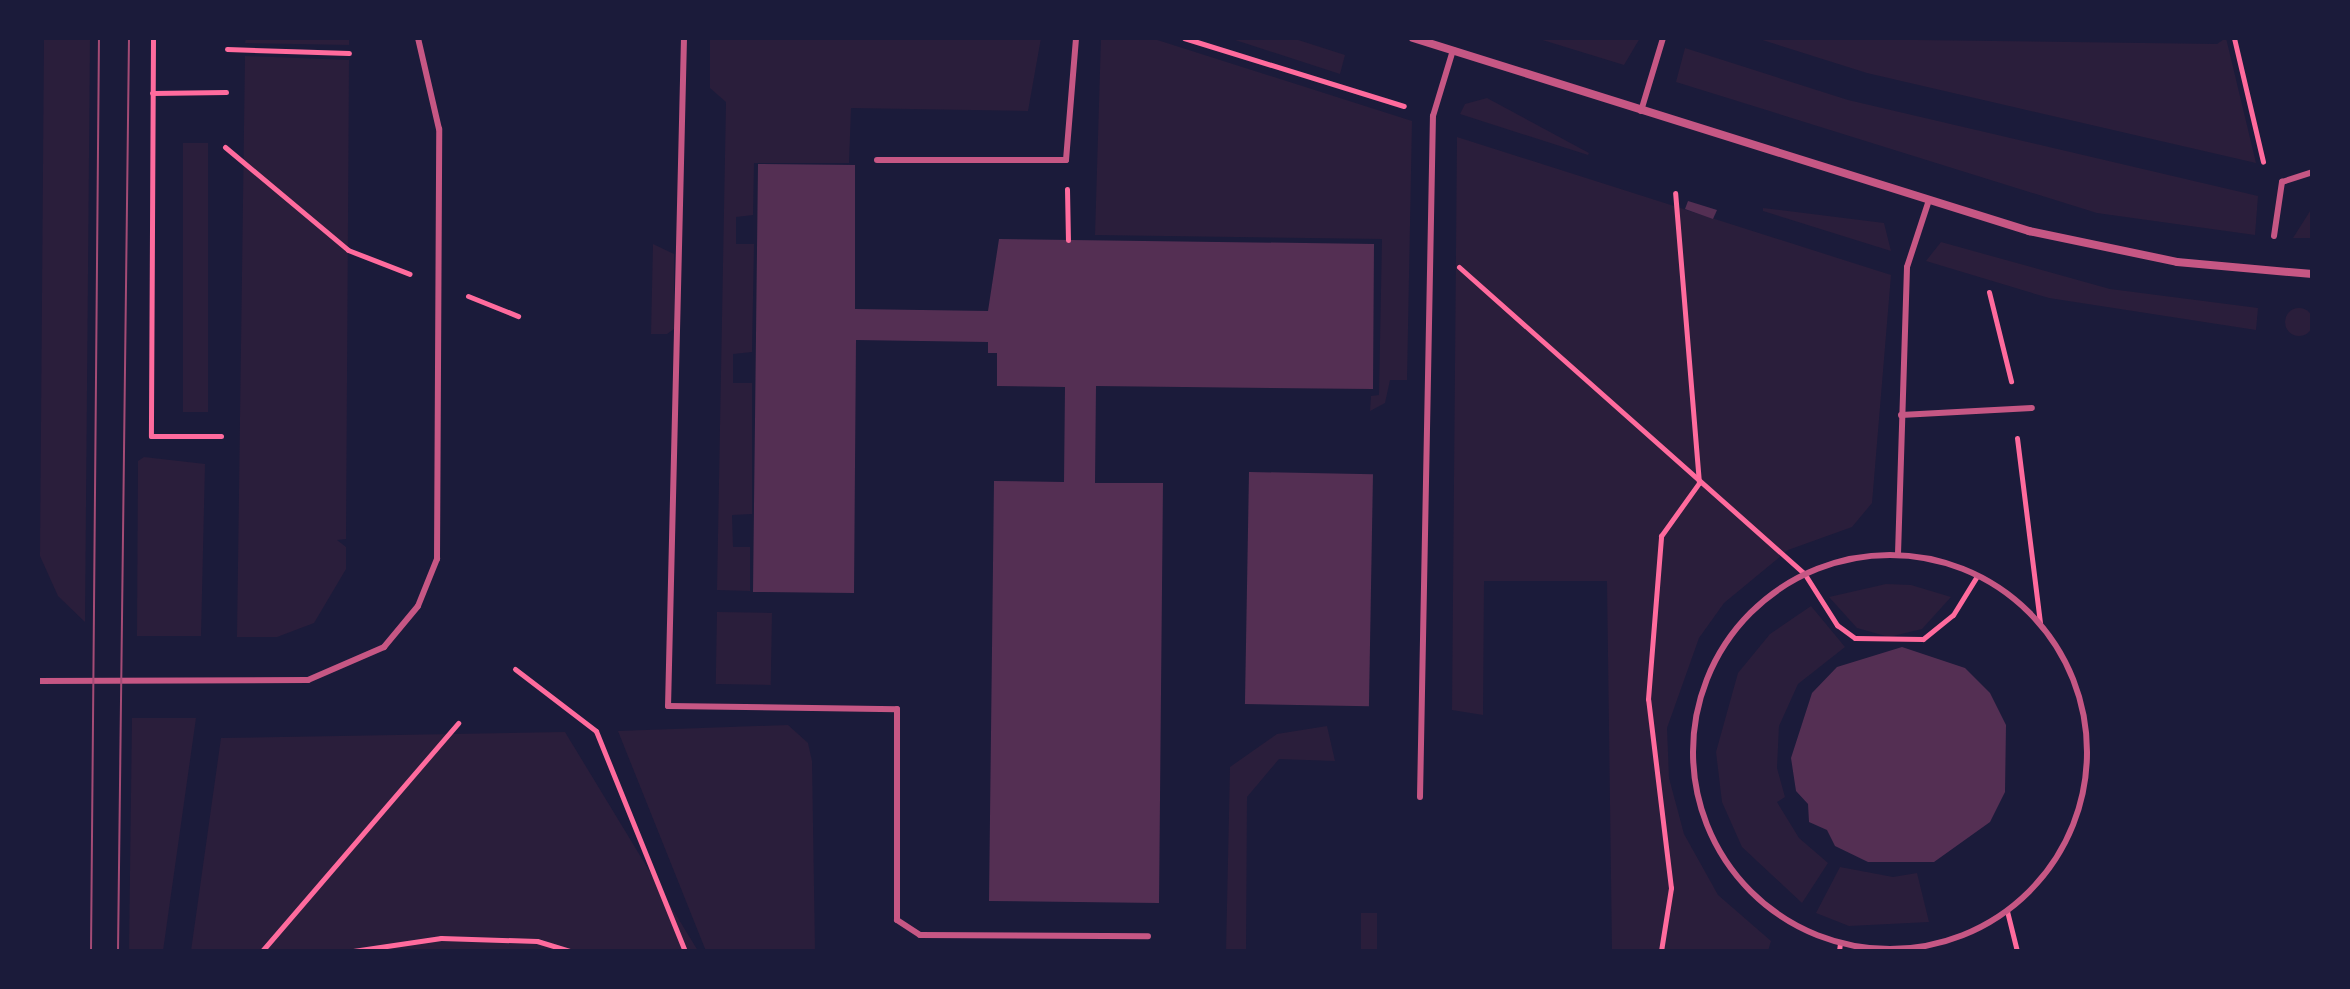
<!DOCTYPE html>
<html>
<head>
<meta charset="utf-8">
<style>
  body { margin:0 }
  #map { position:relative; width:2350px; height:989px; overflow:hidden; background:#1b1b3a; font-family:Roboto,sans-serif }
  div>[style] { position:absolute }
  .green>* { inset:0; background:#2a1e3b; transform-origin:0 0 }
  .round { border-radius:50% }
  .building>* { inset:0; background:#542f53; transform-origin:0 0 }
  .path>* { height:5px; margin:-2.5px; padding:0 2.5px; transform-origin:2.5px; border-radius:2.5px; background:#ff6b9d }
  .service>* { height:6px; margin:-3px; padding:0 3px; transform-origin:3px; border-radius:3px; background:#c65784 }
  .service>.ring { margin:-3px; padding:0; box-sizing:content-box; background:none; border:6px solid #c65784; border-radius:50% }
  .minor>* { height:8px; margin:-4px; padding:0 4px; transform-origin:4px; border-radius:4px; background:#c65784 }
  .tram>* { height:2px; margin:-1px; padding:0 1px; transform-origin:1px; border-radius:1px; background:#a44b75 }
  span { translate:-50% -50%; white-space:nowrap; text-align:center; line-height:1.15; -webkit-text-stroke:6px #1b1b3a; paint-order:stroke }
  .frame { position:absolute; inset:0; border:40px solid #1b1b3a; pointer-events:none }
</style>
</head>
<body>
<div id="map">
  <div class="green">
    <i style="clip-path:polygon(44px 38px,90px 38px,85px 622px,58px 596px,40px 556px)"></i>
    <i style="clip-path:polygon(246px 38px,349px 38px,349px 45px,245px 43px)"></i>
    <i style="clip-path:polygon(710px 38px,1041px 38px,1028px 111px,851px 108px,849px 163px,754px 163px,753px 215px,736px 217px,736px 244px,754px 244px,752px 352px,733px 354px,733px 383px,752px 383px,752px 514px,732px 515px,733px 547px,750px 547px,750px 591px,717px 590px,726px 102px,710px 88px)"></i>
    <i style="clip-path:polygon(1101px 38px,1151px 38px,1412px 121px,1407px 380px,1390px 380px,1385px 403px,1370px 411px,1371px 396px,1379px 395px,1382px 239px,1095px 235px)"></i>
    <i style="clip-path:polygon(1229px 38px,1292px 38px,1345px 55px,1340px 74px)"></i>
    <i style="clip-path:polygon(1536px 38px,1640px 38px,1624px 65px)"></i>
    <i style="clip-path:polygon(1756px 38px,2217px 44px,2226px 38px,2256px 163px,1867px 73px)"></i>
    <i style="clip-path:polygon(1685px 48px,1848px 100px,2258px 196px,2255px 235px,2097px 213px,1676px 82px)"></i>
    <i style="clip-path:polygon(245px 56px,349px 60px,346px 539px,337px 540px,346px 547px,346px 569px,314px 623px,277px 637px,237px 637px)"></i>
    <i style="clip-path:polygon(1487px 98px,1589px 153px,1588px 155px,1460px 114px,1465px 104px)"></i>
    <i style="clip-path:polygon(1457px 137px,1891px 275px,1872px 503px,1852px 527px,1788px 550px,1724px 603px,1699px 638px,1667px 728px,1669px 778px,1684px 834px,1718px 895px,1771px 941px,1768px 951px,1612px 951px,1607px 581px,1484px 581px,1483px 715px,1452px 710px)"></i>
    <i style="left:183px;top:143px;width:25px;height:269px"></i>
    <i style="clip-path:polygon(1763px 208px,1884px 223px,1891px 251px,1763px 211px)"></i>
    <i style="clip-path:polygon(2312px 208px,2312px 238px,2293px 238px)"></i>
    <i style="clip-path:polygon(1941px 242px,2110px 289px,2258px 308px,2256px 330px,2049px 298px,1926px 261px)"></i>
    <i style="clip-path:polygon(653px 244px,674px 254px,674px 329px,667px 334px,651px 334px)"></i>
    <i class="round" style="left:2285px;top:308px;width:28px;height:28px"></i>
    <i style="clip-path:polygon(144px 457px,205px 464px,201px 636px,137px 636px,138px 461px)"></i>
    <i style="clip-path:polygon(1886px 584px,1911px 585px,1951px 597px,1922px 629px,1889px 637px,1857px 628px,1829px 597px)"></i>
    <i style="clip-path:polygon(1811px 606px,1845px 647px,1798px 684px,1779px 726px,1777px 768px,1785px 797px,1777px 802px,1799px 838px,1828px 863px,1802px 903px,1742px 847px,1722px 802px,1716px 752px,1738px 673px,1770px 634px)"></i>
    <i style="left:717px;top:612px;width:55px;height:72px;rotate:1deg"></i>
    <i style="clip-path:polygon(132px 718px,196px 718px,163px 951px,129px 951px)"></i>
    <i style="clip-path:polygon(788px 725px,808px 743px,812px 761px,815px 951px,706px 951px,618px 731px)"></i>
    <i style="clip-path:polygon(1327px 726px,1335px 761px,1279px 759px,1247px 797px,1246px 950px,1261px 951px,1226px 951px,1230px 767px,1277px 734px)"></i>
    <i style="clip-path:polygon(565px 732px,698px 951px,191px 951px,221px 738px)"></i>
    <i style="clip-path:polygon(1840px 867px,1893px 877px,1917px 873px,1929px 922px,1849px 926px,1816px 913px)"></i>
    <i style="left:1377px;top:913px;width:38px;height:16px;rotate:90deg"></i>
  </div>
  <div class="building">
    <i style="clip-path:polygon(758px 164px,855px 165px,855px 309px,988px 311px,999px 239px,1374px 244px,1373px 389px,1096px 386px,1095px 483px,1163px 483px,1159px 903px,989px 901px,994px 481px,1064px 482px,1065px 387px,997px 386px,997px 353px,988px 353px,988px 342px,856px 340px,854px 593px,753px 592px)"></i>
    <i style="clip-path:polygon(1688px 201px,1717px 210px,1713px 219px,1685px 209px)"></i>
    <i style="left:1249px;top:472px;width:124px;height:232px;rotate:1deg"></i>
    <i style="clip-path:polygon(1902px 647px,1965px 668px,1990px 693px,2006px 725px,2005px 792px,1990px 822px,1934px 862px,1868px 862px,1835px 846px,1827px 830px,1809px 822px,1808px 804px,1796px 791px,1791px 758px,1812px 693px,1837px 667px)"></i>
  </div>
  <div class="path">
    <i style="left:153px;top:38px;width:398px;rotate:90.3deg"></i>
    <i style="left:151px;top:436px;width:70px"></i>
    <i style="left:1184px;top:38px;width:230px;rotate:17.2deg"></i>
    <i style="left:2234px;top:38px;width:127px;rotate:76.8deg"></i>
    <i style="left:227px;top:49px;width:122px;rotate:1.9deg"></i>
    <i style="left:152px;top:93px;width:74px;rotate:-0.8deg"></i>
    <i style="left:225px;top:147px;width:160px;rotate:39.9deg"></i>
    <i style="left:348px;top:250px;width:66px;rotate:21.2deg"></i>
    <i style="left:1067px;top:189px;width:51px;rotate:88.9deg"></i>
    <i style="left:1459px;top:267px;width:461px;rotate:41.6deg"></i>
    <i style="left:1804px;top:573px;width:62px;rotate:57.6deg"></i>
    <i style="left:1837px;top:625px;width:22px;rotate:36deg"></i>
    <i style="left:1855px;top:638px;width:68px;rotate:0.8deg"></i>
    <i style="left:1923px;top:639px;width:38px;rotate:-39deg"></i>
    <i style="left:1953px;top:615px;width:46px;rotate:-58.4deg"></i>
    <i style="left:1989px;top:292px;width:92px;rotate:76.1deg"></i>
    <i style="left:468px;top:296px;width:54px;rotate:21.8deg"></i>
    <i style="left:2017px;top:438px;width:186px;rotate:82.9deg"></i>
    <i style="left:515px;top:669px;width:102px;rotate:37.4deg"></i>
    <i style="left:596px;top:731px;width:237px;rotate:68deg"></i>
    <i style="left:2007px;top:911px;width:41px;rotate:76deg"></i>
    <i style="left:262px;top:951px;width:301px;rotate:-49.3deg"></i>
    <i style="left:353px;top:951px;width:89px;rotate:-8.4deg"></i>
    <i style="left:441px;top:938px;width:96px;rotate:1.8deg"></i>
    <i style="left:537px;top:941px;width:34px;rotate:17deg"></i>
    <i style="left:1661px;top:951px;width:64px;rotate:-81deg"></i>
    <i style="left:1671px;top:888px;width:190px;rotate:-96.9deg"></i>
    <i style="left:1648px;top:699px;width:164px;rotate:-85.4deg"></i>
    <i style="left:1661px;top:536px;width:65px;rotate:-54.4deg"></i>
    <i style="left:1699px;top:483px;width:291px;rotate:-94.7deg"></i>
    <i style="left:1839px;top:951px;width:8px;rotate:-83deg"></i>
  </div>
  <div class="service">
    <i style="left:684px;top:38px;width:668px;rotate:91.37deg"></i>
    <i style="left:668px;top:706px;width:229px;rotate:0.8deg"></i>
    <i style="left:897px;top:709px;width:211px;rotate:90deg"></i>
    <i style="left:897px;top:920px;width:27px;rotate:33deg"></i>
    <i style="left:920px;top:935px;width:228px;rotate:0.3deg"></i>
    <i style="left:1641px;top:111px;width:76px;rotate:-73.2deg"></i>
    <i style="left:877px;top:160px;width:189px"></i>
    <i style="left:1066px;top:160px;width:122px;rotate:-85.3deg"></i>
    <i style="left:2274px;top:236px;width:55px;rotate:-81.6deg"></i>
    <i style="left:2282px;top:182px;width:32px;rotate:-18deg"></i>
    <i style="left:1901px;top:415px;width:131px;rotate:-3.1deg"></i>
    <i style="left:1898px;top:554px;width:287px;rotate:-88.2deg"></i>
    <i style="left:1907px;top:267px;width:71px;rotate:-71.8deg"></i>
    <i class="ring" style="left:1693px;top:555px;width:388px;height:388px"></i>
    <i style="left:38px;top:681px;width:270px;rotate:-0.2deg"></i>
    <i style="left:308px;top:680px;width:83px;rotate:-23.5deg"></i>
    <i style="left:384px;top:647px;width:53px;rotate:-50.3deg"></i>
    <i style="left:418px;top:606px;width:51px;rotate:-68deg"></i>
    <i style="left:437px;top:559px;width:430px;rotate:-89.7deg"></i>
    <i style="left:439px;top:129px;width:93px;rotate:-103deg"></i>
    <i style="left:1420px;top:797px;width:681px;rotate:-88.91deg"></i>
    <i style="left:1433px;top:116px;width:69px;rotate:-73.1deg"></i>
  </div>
  <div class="minor">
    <i style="left:1413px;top:38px;width:646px;rotate:17.4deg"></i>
    <i style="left:2029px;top:231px;width:151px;rotate:11.8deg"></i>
    <i style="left:2177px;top:262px;width:136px;rotate:5.1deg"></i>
  </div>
  <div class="tram">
    <i style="left:91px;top:951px;width:913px;rotate:-89.5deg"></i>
    <i style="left:118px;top:951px;width:913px;rotate:-89.31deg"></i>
  </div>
  <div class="frame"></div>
</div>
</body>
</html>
